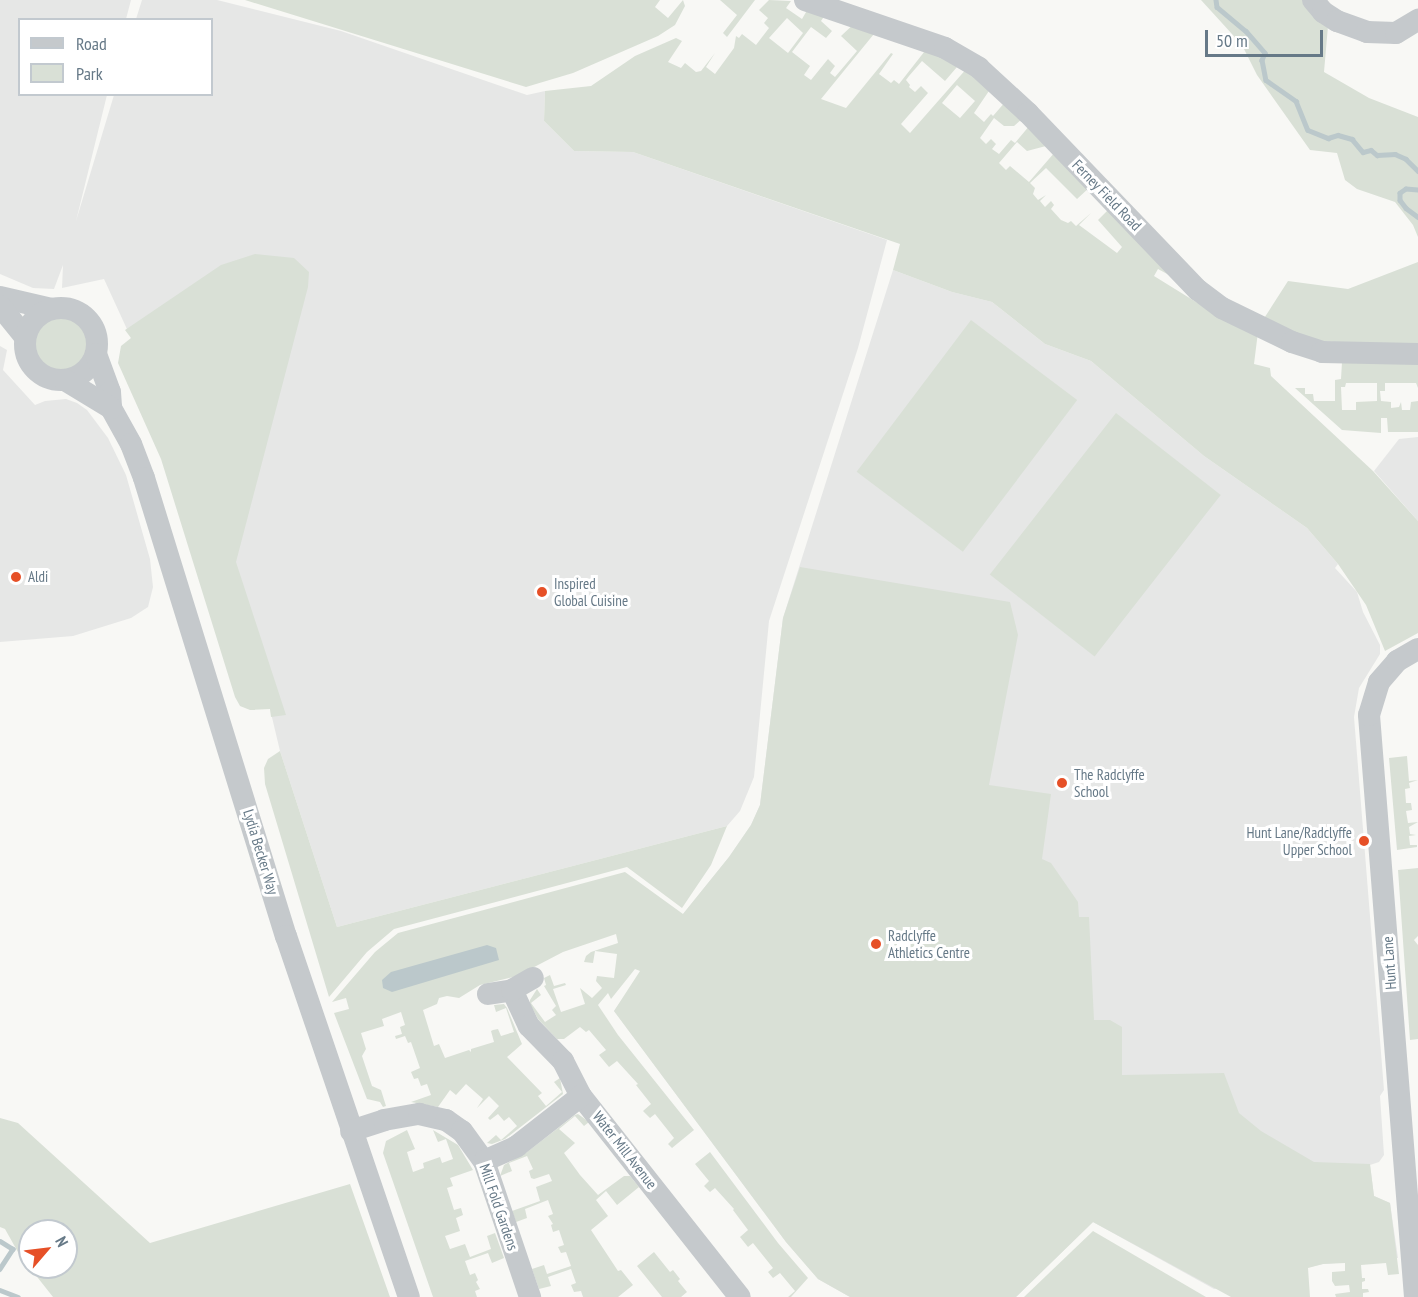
<!DOCTYPE html>
<html>
<head>
<meta charset="utf-8">
<style>
  body { margin:0 }
  #map { position:relative; width:1418px; height:1297px; overflow:hidden; background:#f8f8f5; font-family:"PT Sans Narrow",sans-serif }
  div>[style] { position:absolute }
  .built>* { inset:0; background:#e6e7e6 }
  .green>* { inset:0; background:#d9e0d6; transform-origin:0 0 }
  .round { border-radius:50% }
  .water>* { inset:0; background:#bbc8cb }
  .stream>* { height:4.5px; margin:-2.25px; padding:0 2.25px; transform-origin:2.25px; border-radius:2.25px; background:#bbc8cb }
  .minor>* { height:22px; margin:-11px; padding:0 11px; transform-origin:11px; border-radius:11px; background:#c5c9cc }
  .minor>.ring { margin:-11px; padding:0; box-sizing:content-box; background:none; border:22px solid #c5c9cc; border-radius:50% }
  .dots>* { width:16px; height:16px; translate:-50% -50%; box-sizing:border-box; border:3px solid #fff; border-radius:50% }
  span { translate:-50% -50%; white-space:nowrap; text-align:center; line-height:1.15; -webkit-text-stroke:6px #fff; paint-order:stroke }
  .street-label { font-size:15px; color:#667987 }
  .poi-label { font-size:15px; color:#667987 }
  .left { translate:0 -50%; text-align:left }
  .right { translate:-100% -50%; text-align:right }
  .legend { position:absolute; left:18px; top:18px; width:195px; height:78px; box-sizing:border-box; background:#fff; border:2px solid #c2c9cf; margin:0; padding:8px 10px; list-style:none; font-size:18px; color:#667987 }
  .legend li { display:flex; align-items:center; gap:12px; height:30px }
  .legend b { width:30px; border:2px solid #c2c9cf }
  .north { position:absolute; left:18px; top:1219px; width:60px; height:60px; box-sizing:border-box; background:#fff; border:2px solid #c2c9cf; border-radius:50%; rotate:62deg; font-size:16px; font-weight:700; line-height:24px; text-align:center; color:#667987 }
  .north::after { content:''; display:block; margin:auto; width:21px; height:27px; background:#e65027; clip-path:polygon(50% 0,100% 100%,50% 72%,0 100%) }
  .scale { position:absolute; left:1205px; top:30px; width:118px; height:27px; box-sizing:border-box; border:3px solid #667987; border-top:0; padding-left:8px; font-size:18px; line-height:21px; white-space:nowrap; color:#667987; -webkit-text-stroke:4px #fff; paint-order:stroke }
</style>
</head>
<body>
<div id="map">
  <div class="built">
    <i style="clip-path:polygon(0 0,131px 0,126px 19px,20px 20px,20px 94px,107px 95px,76px 221px,114px 95px,212px 94px,212px 20px,136px 19px,142px 0,217px 0,341px 31px,527px 95px,545px 91px,544px 121px,574px 151px,633px 152px,887px 240px,858px 348px,769px 621px,754px 777px,740px 811px,727px 826px,337px 927px,280px 751px,270px 709px,131px 338px,104px 279px,62px 288px,63px 265px,54px 289px,33px 288px,0 274px)"></i>
    <i style="clip-path:polygon(893px 270px,952px 292px,992px 302px,1045px 344px,1091px 361px,1204px 456px,1307px 528px,1338px 564px,1335px 568px,1357px 592px,1363px 612px,1380px 645px,1380px 654px,1359px 688px,1354px 717px,1384px 1090px,1380px 1096px,1384px 1155px,1379px 1162px,1370px 1165px,1374px 1196px,1390px 1203px,1398px 1258px,1323px 1264px,1214px 1289px,1093px 1222px,1016px 1297px,850px 1297px,818px 1279px,786px 1242px,614px 1011px,683px 914px,729px 857px,751px 825px,760px 805px,783px 618px)"></i>
    <i style="clip-path:polygon(0 346px,7px 350px,3px 370px,35px 405px,45px 401px,66px 399px,77px 403px,87px 410px,108px 438px,126px 475px,150px 559px,153px 587px,148px 607px,131px 618px,73px 636px,0 642px)"></i>
    <i style="clip-path:polygon(1418px 437px,1418px 521px,1374px 471px,1399px 439px)"></i>
  </div>
  <div class="green">
    <i style="clip-path:polygon(245px 0,660px 0,655px 7px,668px 18px,683px 0,685px 6px,675px 25px,658px 36px,573px 73px,526px 87px)"></i>
    <i style="clip-path:polygon(720px 0,755px 0,727px 37px,723px 33px,737px 15px)"></i>
    <i style="clip-path:polygon(evenodd,769px 0,791px 1px,786px 8px,802px 19px,809px 7px,827px 12px,821px 21px,832px 31px,826px 38px,811px 27px,792px 52px,810px 66px,804px 75px,811px 80px,828px 59px,835px 66px,830px 73px,835px 77px,857px 51px,841px 36px,857px 21px,878px 29px,821px 99px,846px 108px,891px 53px,893px 54px,879px 74px,891px 83px,894px 80px,899px 84px,928px 47px,957px 67px,945px 81px,922px 61px,909px 76px,906px 80px,910px 85px,909px 87px,915px 92px,921px 86px,928px 93px,901px 124px,910px 133px,968px 67px,991px 88px,974px 113px,984px 122px,991px 114px,993px 116px,1006px 101px,1023px 118px,1014px 126px,1004px 126px,994px 118px,980px 138px,986px 144px,991px 139px,996px 144px,992px 149px,999px 154px,1011px 140px,1015px 143px,1030px 125px,1046px 146px,1027px 151px,1017px 142px,999px 163px,1006px 170px,1010px 166px,1029px 182px,1055px 152px,1090px 187px,1077px 199px,1046px 168px,1030px 183px,1035px 188px,1033px 194px,1038px 200px,1046px 195px,1040px 201px,1045px 207px,1051px 201px,1054px 205px,1051px 209px,1061px 220px,1068px 223px,1071px 221px,1076px 226px,1091px 213px,1079px 225px,1117px 253px,1122px 247px,1098px 220px,1110px 208px,1169px 275px,1158px 269px,1154px 276px,1217px 315px,1258px 332px,1254px 364px,1270px 368px,1271px 376px,1373px 471px,1418px 521px,1418px 633px,1385px 651px,1366px 605px,1338px 564px,1307px 528px,1204px 456px,1091px 361px,1045px 344px,992px 302px,952px 292px,893px 270px,900px 244px,633px 152px,574px 151px,544px 121px,545px 91px,591px 86px,635px 56px,676px 38px,682px 41px,668px 62px,681px 68px,685px 63px,696px 72px,701px 71px,715px 53px,706px 67px,715px 74px,734px 48px,736px 36px,739px 38px,742px 34px,756px 45px,769px 28px,764px 23px,768px 18px,759px 10px,769px 0,787px 18px,803px 33px,788px 53px,769px 38px,787px 18px,769px 0,957px 85px,975px 101px,960px 118px,942px 103px,957px 85px)"></i>
    <i style="clip-path:polygon(1201px 0,1305px 0,1328px 26px,1324px 72px,1369px 98px,1418px 117px,1418px 237px,1413px 225px,1395px 202px,1357px 189px,1345px 180px,1337px 153px,1310px 150px,1257px 75px,1242px 45px)"></i>
    <i style="clip-path:polygon(255px 254px,294px 258px,309px 272px,308px 287px,236px 562px,286px 715px,271px 717px,270px 709px,250px 710px,240px 706px,235px 697px,161px 459px,118px 363px,121px 346px,131px 338px,125px 330px,221px 265px)"></i>
    <i style="clip-path:polygon(1418px 262px,1418px 348px,1321px 341px,1261px 323px,1288px 281px,1348px 289px)"></i>
    <i class="round" style="left:35px;top:318px;width:52px;height:52px"></i>
    <i style="left:971px;top:320px;width:133px;height:190px;rotate:37deg"></i>
    <i style="clip-path:polygon(evenodd,1342px 362px,1418px 362px,1418px 388px,1416px 383px,1385px 383px,1385px 391px,1380px 391px,1381px 401px,1391px 402px,1391px 408px,1399px 407px,1401px 402px,1402px 410px,1410px 410px,1411px 402px,1418px 401px,1418px 432px,1388px 432px,1387px 418px,1381px 418px,1381px 433px,1342px 430px,1295px 388px,1305px 388px,1305px 394px,1313px 394px,1314px 401px,1335px 401px,1335px 380px,1341px 379px,1342px 362px,1346px 383px,1377px 383px,1377px 401px,1356px 402px,1356px 410px,1342px 410px,1341px 387px,1345px 387px,1346px 383px)"></i>
    <i style="left:1116px;top:413px;width:133px;height:205px;rotate:38deg"></i>
    <i style="clip-path:polygon(800px 567px,1010px 602px,1018px 635px,989px 785px,1051px 794px,1042px 859px,1051px 863px,1078px 902px,1079px 917px,1089px 917px,1094px 1020px,1110px 1020px,1122px 1027px,1122px 1075px,1224px 1073px,1239px 1113px,1261px 1131px,1314px 1162px,1370px 1164px,1374px 1196px,1390px 1203px,1399px 1274px,1388px 1275px,1386px 1263px,1361px 1265px,1362px 1278px,1365px 1278px,1365px 1281px,1362px 1282px,1362px 1289px,1368px 1289px,1369px 1292px,1363px 1293px,1363px 1297px,1336px 1297px,1335px 1294px,1350px 1292px,1349px 1285px,1335px 1286px,1332px 1281px,1332px 1272px,1345px 1271px,1345px 1263px,1323px 1264px,1308px 1268px,1310px 1297px,1231px 1297px,1093px 1222px,1016px 1297px,850px 1297px,818px 1279px,786px 1242px,614px 1011px,640px 971px,635px 969px,611px 999px,608px 993px,598px 1005px,618px 1035px,694px 1130px,672px 1148px,668px 1144px,674px 1138px,655px 1114px,650px 1118px,643px 1111px,651px 1104px,636px 1085px,638px 1084px,617px 1061px,609px 1067px,599px 1055px,606px 1050px,589px 1030px,586px 1032px,580px 1027px,564px 1039px,557px 1039px,538px 1019px,530px 1004px,530px 1000px,537px 989px,541px 995px,531px 1003px,545px 1022px,556px 1015px,552px 1010px,556px 1006px,544px 986px,546px 985px,544px 978px,550px 975px,554px 986px,565px 983px,566px 985px,553px 989px,561px 1012px,585px 1004px,580px 988px,592px 998px,602px 988px,596px 981px,597px 976px,614px 978px,617px 954px,595px 951px,593px 963px,584px 962px,586px 956px,591px 952px,618px 943px,616px 934px,563px 952px,517px 976px,480px 985px,459px 998px,447px 996px,439px 998px,437px 1004px,423px 1010px,434px 1046px,439px 1044px,445px 1058px,469px 1050px,471px 1052px,471px 1049px,494px 1042px,491px 1031px,493px 1030px,498px 1029px,501px 1036px,514px 1032px,506px 1008px,496px 1012px,494px 1005px,504px 1004px,507px 1008px,522px 1044px,507px 1057px,542px 1093px,538px 1096px,546px 1106px,562px 1092px,554px 1082px,560px 1078px,563px 1094px,505px 1139px,492px 1144px,487px 1143px,496px 1135px,501px 1140px,517px 1126px,509px 1117px,504px 1121px,498px 1114px,490px 1120px,488px 1118px,499px 1106px,489px 1096px,477px 1108px,483px 1099px,466px 1084px,456px 1095px,450px 1090px,438px 1107px,411px 1102px,431px 1095px,427px 1084px,421px 1086px,418px 1078px,414px 1079px,411px 1072px,420px 1068px,411px 1042px,408px 1043px,405px 1036px,396px 1039px,395px 1036px,402px 1034px,400px 1027px,405px 1025px,401px 1012px,382px 1019px,384px 1026px,361px 1033px,366px 1049px,362px 1056px,372px 1086px,381px 1090px,386px 1106px,383px 1107px,380px 1102px,367px 1099px,334px 1013px,349px 1009px,346px 998px,332px 1002px,375px 952px,398px 933px,625px 872px,683px 914px,729px 857px,751px 825px,760px 805px,783px 618px)"></i>
    <i style="clip-path:polygon(280px 751px,337px 927px,727px 826px,711px 865px,682px 908px,627px 867px,394px 929px,367px 952px,329px 997px,265px 784px,264px 768px,268px 759px)"></i>
    <i style="clip-path:polygon(1407px 756px,1409px 781px,1418px 780px,1409px 783px,1410px 788px,1405px 789px,1406px 803px,1411px 803px,1412px 810px,1406px 811px,1408px 823px,1418px 822px,1409px 827px,1410px 834px,1416px 835px,1409px 836px,1410px 845px,1417px 845px,1417px 847px,1397px 850px,1389px 758px)"></i>
    <i style="clip-path:polygon(1418px 868px,1418px 936px,1414px 940px,1418px 945px,1418px 1039px,1410px 1040px,1398px 870px)"></i>
    <i style="clip-path:polygon(578px 1114px,589px 1122px,584px 1126px,575px 1116px,559px 1129px,575px 1143px,564px 1153px,580px 1175px,598px 1195px,624px 1176px,630px 1176px,639px 1187px,617px 1205px,606px 1191px,596px 1200px,608px 1216px,591px 1230px,618px 1271px,621px 1270px,633px 1285px,618px 1297px,583px 1297px,581px 1291px,574px 1292px,571px 1285px,576px 1283px,571px 1269px,548px 1277px,551px 1286px,539px 1289px,532px 1269px,544px 1265px,547px 1274px,571px 1266px,566px 1252px,561px 1253px,558px 1247px,564px 1245px,559px 1230px,553px 1232px,551px 1225px,553px 1224px,548px 1216px,553px 1214px,548px 1200px,525px 1209px,527px 1218px,516px 1222px,512px 1211px,540px 1201px,536px 1187px,552px 1181px,549px 1174px,534px 1179px,531px 1178px,529px 1171px,533px 1169px,527px 1156px,509px 1163px,512px 1171px,500px 1176px,504px 1165px,527px 1152px,575px 1115px)"></i>
    <i style="clip-path:polygon(evenodd,0 1118px,18px 1123px,150px 1243px,350px 1184px,390px 1297px,53px 1297px,19px 1254px,5px 1229px,0 1227px,0 1118px,30px 1231px,66px 1231px,66px 1267px,30px 1267px,30px 1231px)"></i>
    <i style="clip-path:polygon(407px 1130px,415px 1149px,407px 1152px,413px 1172px,424px 1168px,423px 1163px,440px 1157px,442px 1163px,453px 1159px,446px 1139px,438px 1142px,433px 1130px,458px 1145px,473px 1170px,450px 1178px,453px 1186px,447px 1188px,454px 1210px,461px 1208px,463px 1215px,456px 1218px,460px 1231px,445px 1236px,450px 1249px,465px 1244px,470px 1257px,491px 1249px,487px 1236px,495px 1233px,504px 1258px,492px 1263px,488px 1253px,465px 1261px,470px 1275px,475px 1273px,478px 1280px,476px 1282px,480px 1289px,475px 1291px,477px 1297px,433px 1297px,383px 1153px,386px 1141px)"></i>
    <i style="clip-path:polygon(710px 1152px,778px 1243px,808px 1278px,791px 1297px,788px 1297px,795px 1291px,780px 1273px,773px 1278px,768px 1272px,773px 1268px,753px 1243px,748px 1247px,740px 1237px,748px 1230px,733px 1210px,734px 1209px,715px 1188px,710px 1192px,704px 1186px,709px 1181px,695px 1164px)"></i>
    <i style="clip-path:polygon(1093px 1231px,1206px 1297px,1024px 1297px)"></i>
    <i style="clip-path:polygon(654px 1252px,670px 1272px,673px 1270px,680px 1279px,678px 1281px,687px 1292px,681px 1297px,662px 1297px,637px 1266px)"></i>
  </div>
  <div class="water">
    <i style="clip-path:polygon(487px 945px,496px 948px,499px 960px,392px 992px,383px 988px,382px 980px,391px 972px)"></i>
  </div>
  <div class="stream">
    <i style="left:1216px;top:0;width:7px;rotate:82deg"></i>
    <i style="left:1217px;top:7px;width:38px;rotate:40deg"></i>
    <i style="left:1246px;top:31px;width:29px;rotate:49deg"></i>
    <i style="left:1265px;top:53px;width:8px;rotate:113deg"></i>
    <i style="left:1262px;top:60px;width:20px;rotate:79deg"></i>
    <i style="left:1266px;top:80px;width:37px;rotate:35deg"></i>
    <i style="left:1296px;top:101px;width:31px;rotate:68deg"></i>
    <i style="left:1308px;top:130px;width:22px;rotate:22deg"></i>
    <i style="left:1328px;top:138px;width:10px;rotate:-17deg"></i>
    <i style="left:1338px;top:135px;width:15px;rotate:16deg"></i>
    <i style="left:1352px;top:139px;width:17px;rotate:50deg"></i>
    <i style="left:1363px;top:152px;width:8px;rotate:-14deg"></i>
    <i style="left:1371px;top:150px;width:8px;rotate:40deg"></i>
    <i style="left:1377px;top:155px;width:18px;rotate:-3deg"></i>
    <i style="left:1395px;top:154px;width:12px;rotate:24deg"></i>
    <i style="left:1406px;top:159px;width:17px;rotate:45deg"></i>
    <i style="left:1418px;top:190px;width:12px;rotate:-175deg"></i>
    <i style="left:1406px;top:189px;width:7px;rotate:146deg"></i>
    <i style="left:1400px;top:193px;width:7px;rotate:90deg"></i>
    <i style="left:1400px;top:200px;width:10px;rotate:53deg"></i>
    <i style="left:1406px;top:208px;width:15px;rotate:37deg"></i>
    <i style="left:0;top:1241px;width:15px;rotate:32deg"></i>
    <i style="left:13px;top:1249px;width:24px;rotate:123deg"></i>
    <i style="left:0;top:1290px;width:19px;rotate:21deg"></i>
  </div>
  <div class="minor">
    <i style="left:805px;top:0;width:148px;rotate:18.9deg"></i>
    <i style="left:945px;top:48px;width:39px;rotate:30deg"></i>
    <i style="left:979px;top:68px;width:67px;rotate:42.6deg"></i>
    <i style="left:1028px;top:113px;width:245px;rotate:46.2deg"></i>
    <i style="left:1198px;top:290px;width:30px;rotate:37deg"></i>
    <i style="left:1222px;top:308px;width:78px;rotate:25.9deg"></i>
    <i style="left:1292px;top:342px;width:32px;rotate:18deg"></i>
    <i style="left:1322px;top:352px;width:96px;rotate:1.2deg"></i>
    <i style="left:1313px;top:0;width:16px;rotate:50deg"></i>
    <i style="left:1323px;top:12px;width:17px;rotate:33deg"></i>
    <i style="left:1337px;top:21px;width:32px;rotate:20deg"></i>
    <i style="left:1367px;top:32px;width:29px;rotate:2deg"></i>
    <i style="left:1396px;top:33px;width:26px;rotate:-31deg"></i>
    <i style="left:0;top:297px;width:53px;rotate:13deg"></i>
    <i style="left:0;top:306px;width:40px;rotate:51deg"></i>
    <i class="ring" style="left:25px;top:308px;width:50px;height:50px"></i>
    <i style="left:96px;top:354px;width:40px;rotate:69.8deg"></i>
    <i style="left:110px;top:392px;width:16px;rotate:86deg"></i>
    <i style="left:111px;top:408px;width:41px;rotate:60.9deg"></i>
    <i style="left:131px;top:444px;width:36px;rotate:69deg"></i>
    <i style="left:144px;top:478px;width:480px;rotate:72.8deg"></i>
    <i style="left:286px;top:936px;width:381px;rotate:71.2deg"></i>
    <i style="left:65px;top:380px;width:54px;rotate:31.3deg"></i>
    <i style="left:512px;top:990px;width:40px;rotate:65deg"></i>
    <i style="left:529px;top:1026px;width:49px;rotate:45.8deg"></i>
    <i style="left:563px;top:1061px;width:39px;rotate:63deg"></i>
    <i style="left:581px;top:1096px;width:256px;rotate:51.7deg"></i>
    <i style="left:488px;top:994px;width:24px;rotate:-9deg"></i>
    <i style="left:512px;top:990px;width:24px;rotate:-30deg"></i>
    <i style="left:351px;top:1131px;width:35px;rotate:-18deg"></i>
    <i style="left:384px;top:1120px;width:36px;rotate:-10deg"></i>
    <i style="left:419px;top:1114px;width:28px;rotate:13deg"></i>
    <i style="left:446px;top:1120px;width:19px;rotate:35deg"></i>
    <i style="left:462px;top:1131px;width:37px;rotate:54deg"></i>
    <i style="left:484px;top:1161px;width:144px;rotate:71.3deg"></i>
    <i style="left:484px;top:1161px;width:36px;rotate:-24deg"></i>
    <i style="left:517px;top:1146px;width:81px;rotate:-38deg"></i>
    <i style="left:1415px;top:1297px;width:584px;rotate:-94.52deg"></i>
    <i style="left:1369px;top:715px;width:34px;rotate:-73deg"></i>
    <i style="left:1379px;top:682px;width:28px;rotate:-49deg"></i>
    <i style="left:1397px;top:661px;width:24px;rotate:-30deg"></i>
  </div>
  <div class="dots">
    <i style="left:16px;top:577px;background:#e65027"></i>
    <i style="left:542px;top:592px;background:#e65027"></i>
    <i style="left:1062px;top:783px;background:#e65027"></i>
    <i style="left:1364px;top:841px;background:#e65027"></i>
    <i style="left:876px;top:944px;background:#e65027"></i>
  </div>
  <div class="street-label">
    <span style="left:1107px;top:195px;rotate:46deg">Ferney Field Road</span>
    <span style="left:261px;top:852px;rotate:73deg">Lydia Becker Way</span>
    <span style="left:1389px;top:963px;rotate:-94deg">Hunt Lane</span>
    <span style="left:625px;top:1150px;rotate:52deg">Water Mill Avenue</span>
    <span style="left:499px;top:1207px;rotate:71deg">Mill Fold Gardens</span>
  </div>
  <div class="poi-label">
    <span class="left" style="left:28px;top:577px">Aldi</span>
    <span class="left" style="left:554px;top:592px">Inspired<br>Global Cuisine</span>
    <span class="left" style="left:1074px;top:783px">The Radclyffe<br>School</span>
    <span class="right" style="left:1352px;top:841px">Hunt Lane/Radclyffe<br>Upper School</span>
    <span class="left" style="left:888px;top:944px">Radclyffe<br>Athletics Centre</span>
  </div>
  <ul class="legend">
  <li><b style="height:8px;background:#c5c9cc"></b>Road</li>
  <li><b style="height:16px;background:#d9e0d6"></b>Park</li>
  </ul>
  <div class="north">N</div>
  <div class="scale">50 m</div>
</div>
</body>
</html>
